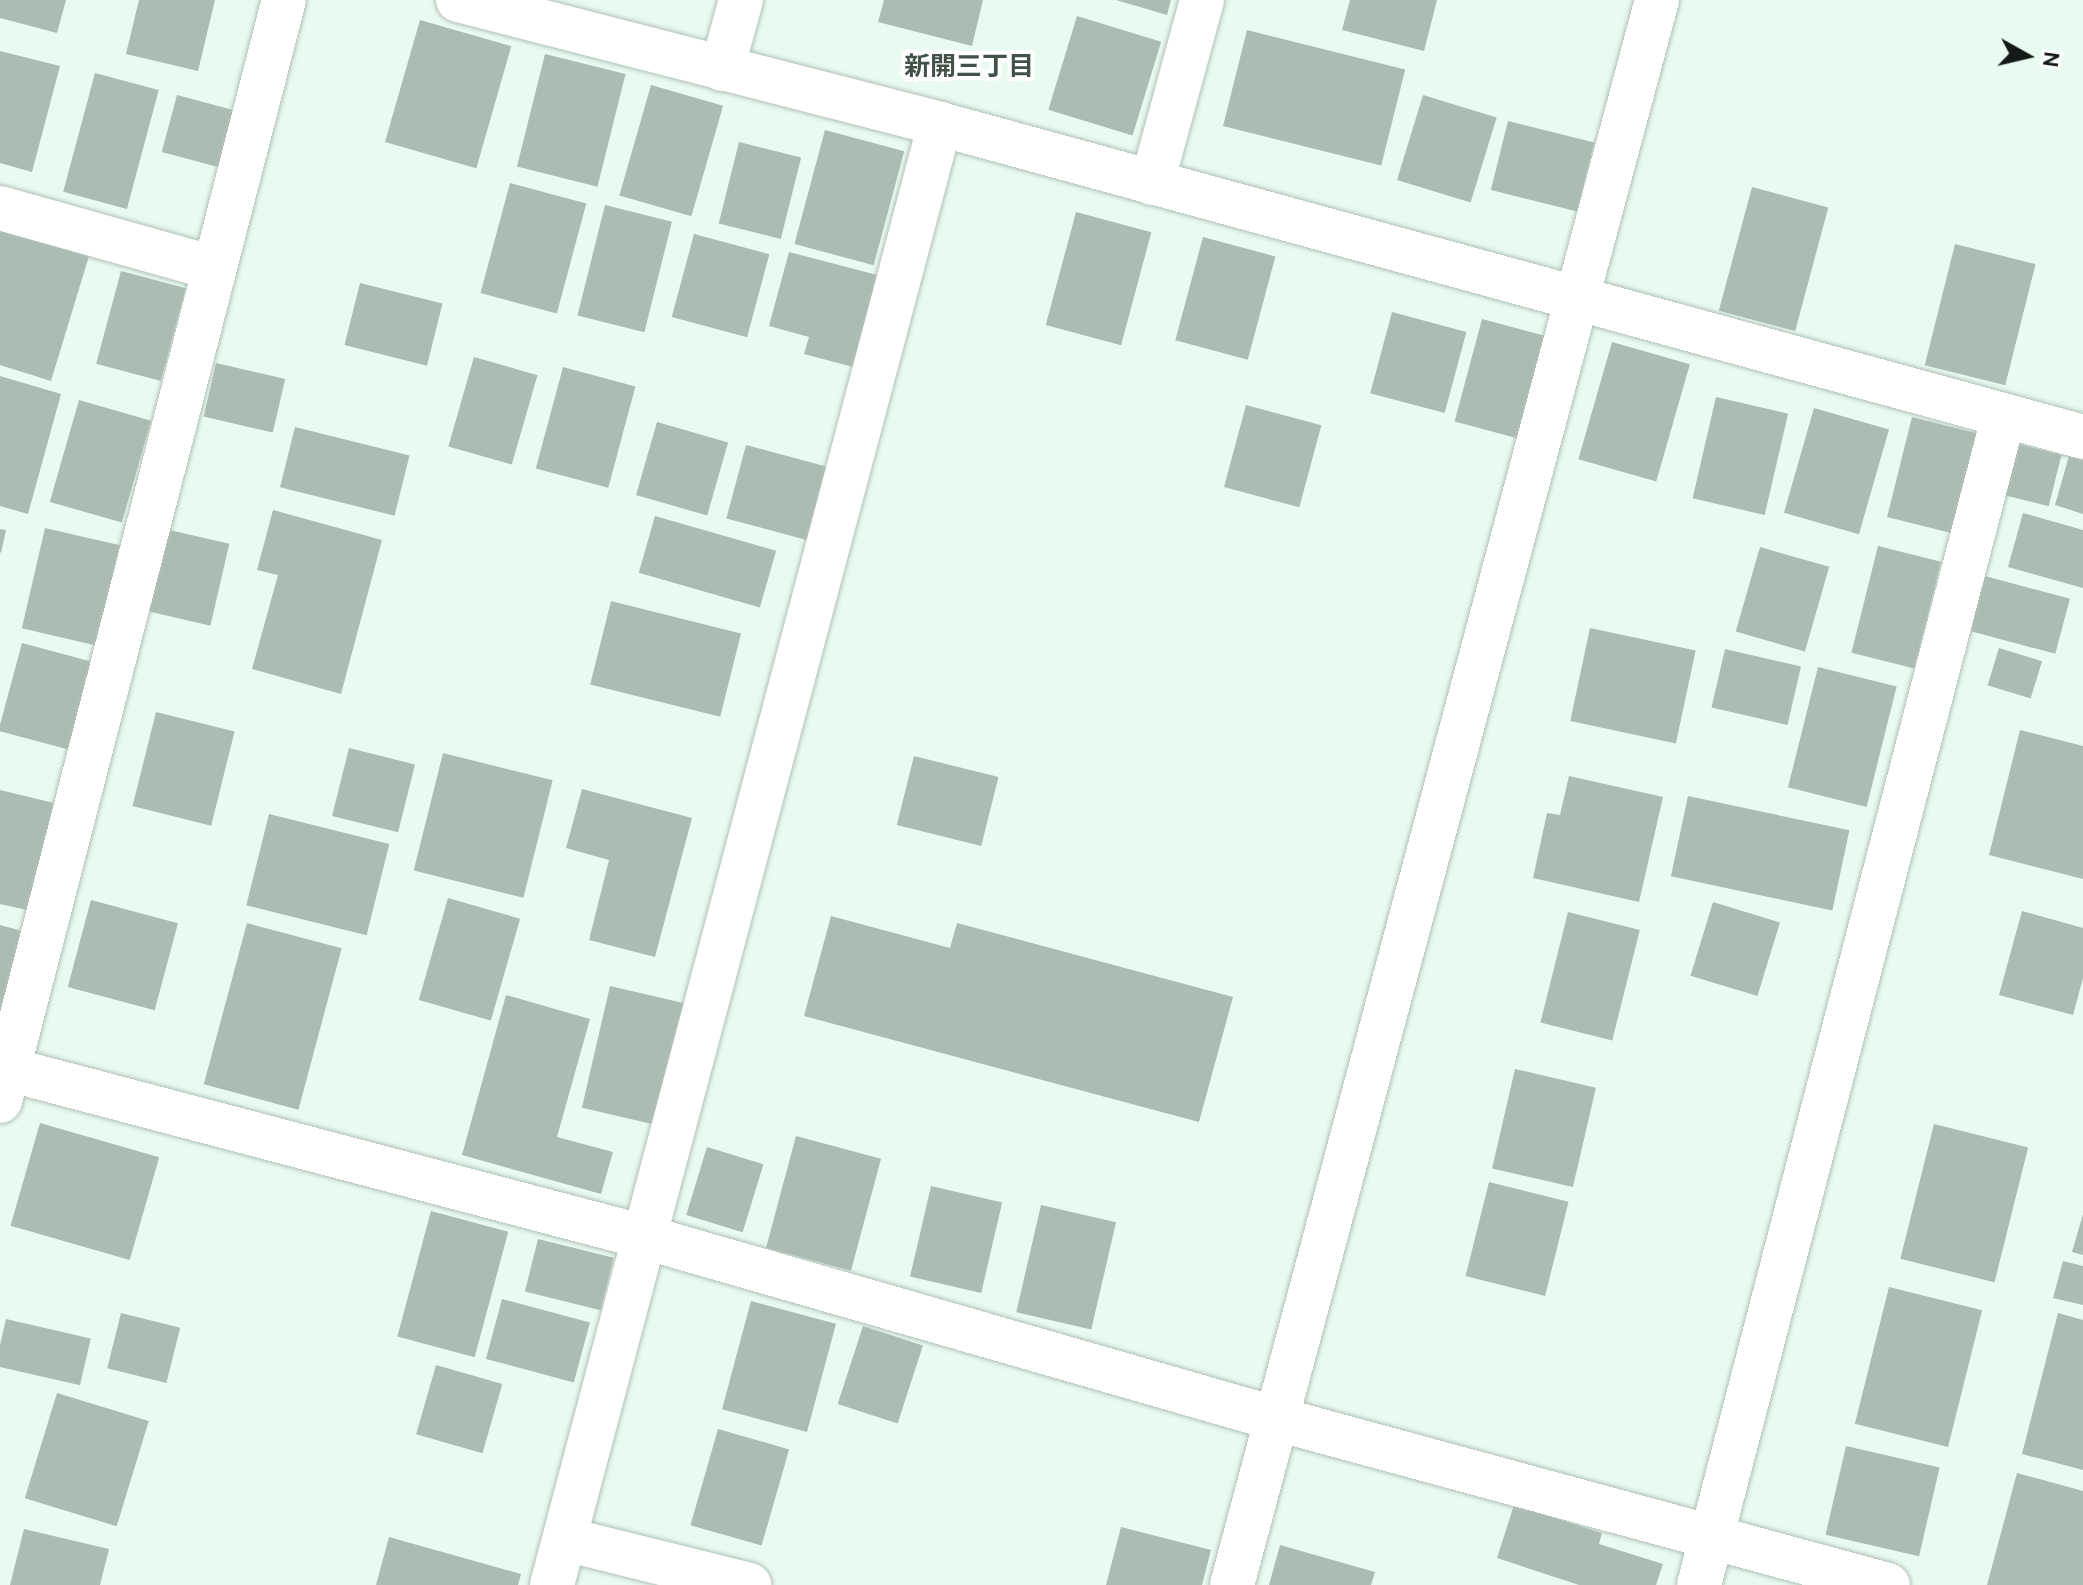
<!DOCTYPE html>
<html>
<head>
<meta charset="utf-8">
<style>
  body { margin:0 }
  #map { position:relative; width:2083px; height:1585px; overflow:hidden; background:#e9fbf0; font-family:Cabin,"Noto Sans JP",sans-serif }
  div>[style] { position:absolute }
  .building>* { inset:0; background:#abbcb2; transform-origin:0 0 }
  .roads { filter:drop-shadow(0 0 2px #b0c0b7) drop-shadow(0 0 2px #b0c0b7) }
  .minor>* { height:44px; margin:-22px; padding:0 22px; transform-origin:22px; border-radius:22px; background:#fff }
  span { translate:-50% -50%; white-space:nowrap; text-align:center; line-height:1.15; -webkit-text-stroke:8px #fff; paint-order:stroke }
  .neighbourhood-label { font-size:26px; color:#435249; font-weight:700 }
  .north { position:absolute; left:1987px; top:16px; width:80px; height:80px; -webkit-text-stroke:6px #fff; paint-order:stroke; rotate:98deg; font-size:22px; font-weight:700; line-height:32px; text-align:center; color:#141a17 }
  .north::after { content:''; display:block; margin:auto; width:28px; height:36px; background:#141a17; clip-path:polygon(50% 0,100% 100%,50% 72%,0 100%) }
</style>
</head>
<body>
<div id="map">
  <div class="building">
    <i style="clip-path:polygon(0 0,66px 0,57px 33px,0 18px)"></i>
    <i style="clip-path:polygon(139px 0,215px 0,198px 71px,126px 54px)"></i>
    <i style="clip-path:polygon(884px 0,983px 0,972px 46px,878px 22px)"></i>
    <i style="clip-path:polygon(1116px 0,1171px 0,1167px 15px)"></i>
    <i style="clip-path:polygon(1350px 0,1437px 0,1424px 51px,1342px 30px)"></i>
    <i style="left:1077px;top:16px;width:88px;height:98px;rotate:17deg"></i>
    <i style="left:420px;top:20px;width:95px;height:127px;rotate:16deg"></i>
    <i style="left:1247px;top:30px;width:163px;height:99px;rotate:14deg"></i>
    <i style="clip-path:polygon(0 51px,60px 66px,32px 172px,0 163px)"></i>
    <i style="left:545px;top:54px;width:83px;height:116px;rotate:14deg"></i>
    <i style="left:95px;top:73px;width:66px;height:123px;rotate:15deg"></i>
    <i style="left:651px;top:85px;width:75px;height:115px;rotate:16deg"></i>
    <i style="left:177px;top:95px;width:67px;height:59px;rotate:15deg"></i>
    <i style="left:1423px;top:95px;width:77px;height:89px;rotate:17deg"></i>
    <i style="left:1508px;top:121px;width:89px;height:71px;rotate:14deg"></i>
    <i style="left:825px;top:130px;width:82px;height:118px;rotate:15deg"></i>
    <i style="left:739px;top:142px;width:64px;height:84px;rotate:14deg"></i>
    <i style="left:510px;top:183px;width:79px;height:114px;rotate:15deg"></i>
    <i style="left:1752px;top:187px;width:79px;height:128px;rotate:15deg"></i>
    <i style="left:605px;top:205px;width:69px;height:114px;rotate:14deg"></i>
    <i style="left:1076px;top:212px;width:78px;height:117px;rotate:15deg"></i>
    <i style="clip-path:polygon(0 229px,89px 256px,51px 381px,0 365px)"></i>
    <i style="left:694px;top:234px;width:78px;height:86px;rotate:15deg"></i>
    <i style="left:1203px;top:237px;width:75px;height:107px;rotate:15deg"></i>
    <i style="left:1955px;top:244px;width:83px;height:125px;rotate:14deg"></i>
    <i style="clip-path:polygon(789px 252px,881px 276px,857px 368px,804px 354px,809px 337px,769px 326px)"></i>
    <i style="left:121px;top:271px;width:67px;height:96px;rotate:15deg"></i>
    <i style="left:360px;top:283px;width:85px;height:64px;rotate:14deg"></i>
    <i style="left:1392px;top:312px;width:77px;height:84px;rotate:15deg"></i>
    <i style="left:1482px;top:319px;width:66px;height:106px;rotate:15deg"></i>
    <i style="left:1612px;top:342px;width:81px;height:122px;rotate:16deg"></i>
    <i style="left:474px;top:357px;width:66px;height:93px;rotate:16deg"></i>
    <i style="left:216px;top:363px;width:71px;height:55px;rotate:13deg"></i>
    <i style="left:563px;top:367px;width:75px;height:105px;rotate:15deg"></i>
    <i style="clip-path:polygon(0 376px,61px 394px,28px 514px,0 506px)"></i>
    <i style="left:1716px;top:397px;width:74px;height:104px;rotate:13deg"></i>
    <i style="left:79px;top:400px;width:75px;height:106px;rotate:16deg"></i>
    <i style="left:1246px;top:405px;width:78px;height:85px;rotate:15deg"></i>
    <i style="left:1814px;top:408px;width:78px;height:109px;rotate:16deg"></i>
    <i style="left:1912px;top:417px;width:68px;height:103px;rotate:14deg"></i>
    <i style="left:657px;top:422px;width:74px;height:76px;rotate:16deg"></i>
    <i style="left:295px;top:427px;width:118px;height:62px;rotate:14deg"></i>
    <i style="left:2014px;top:443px;width:49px;height:53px;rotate:14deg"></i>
    <i style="left:746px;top:445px;width:85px;height:76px;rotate:15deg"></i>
    <i style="clip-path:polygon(2069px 456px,2083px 460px,2083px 514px,2055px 505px)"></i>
    <i style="clip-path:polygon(273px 510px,382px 540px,341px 694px,252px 669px,278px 575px,257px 570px)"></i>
    <i style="clip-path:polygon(2023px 513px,2083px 530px,2083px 588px,2008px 567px)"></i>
    <i style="left:655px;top:516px;width:126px;height:59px;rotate:16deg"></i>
    <i style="left:45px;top:528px;width:77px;height:103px;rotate:13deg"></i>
    <i style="clip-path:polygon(0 529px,6px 530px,1px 553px,0 552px)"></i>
    <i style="left:165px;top:529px;width:66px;height:84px;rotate:13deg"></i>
    <i style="left:1878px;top:546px;width:65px;height:110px;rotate:14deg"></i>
    <i style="left:1760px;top:547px;width:72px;height:88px;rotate:16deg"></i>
    <i style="left:1985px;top:576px;width:88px;height:57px;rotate:15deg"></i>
    <i style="left:611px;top:601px;width:134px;height:86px;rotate:14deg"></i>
    <i style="left:1590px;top:628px;width:108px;height:95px;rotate:12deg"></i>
    <i style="left:22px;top:643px;width:80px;height:91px;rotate:15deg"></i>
    <i style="left:1999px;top:648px;width:45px;height:39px;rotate:17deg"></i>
    <i style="left:1725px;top:649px;width:78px;height:60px;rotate:13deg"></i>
    <i style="left:1818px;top:667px;width:81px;height:124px;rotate:14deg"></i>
    <i style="left:156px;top:712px;width:81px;height:97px;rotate:14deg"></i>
    <i style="clip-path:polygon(2020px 730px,2083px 746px,2083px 879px,1989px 855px)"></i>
    <i style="left:349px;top:748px;width:68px;height:70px;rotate:14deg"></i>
    <i style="left:443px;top:753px;width:113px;height:121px;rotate:14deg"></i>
    <i style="left:914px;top:756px;width:87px;height:71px;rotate:14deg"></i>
    <i style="clip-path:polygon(1569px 776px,1663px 797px,1639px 902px,1533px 878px,1547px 813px,1560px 815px)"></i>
    <i style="clip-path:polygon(582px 789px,692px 818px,655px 957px,589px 940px,609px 860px,566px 848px)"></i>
    <i style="clip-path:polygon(0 790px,58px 804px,31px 911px,0 904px)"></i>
    <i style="left:1688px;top:796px;width:165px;height:82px;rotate:12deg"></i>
    <i style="left:269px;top:814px;width:124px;height:94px;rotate:14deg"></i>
    <i style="left:448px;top:898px;width:75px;height:106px;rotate:16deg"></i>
    <i style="left:91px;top:900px;width:90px;height:90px;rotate:15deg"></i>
    <i style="left:1713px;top:902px;width:70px;height:77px;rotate:17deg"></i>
    <i style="clip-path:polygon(2022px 911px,2083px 928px,2083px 978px,2073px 1015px,1999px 995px)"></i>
    <i style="left:1568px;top:912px;width:74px;height:114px;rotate:14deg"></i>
    <i style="clip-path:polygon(831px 916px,950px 948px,957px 923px,1233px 997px,1199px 1122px,804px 1016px)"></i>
    <i style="left:247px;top:923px;width:98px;height:167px;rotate:15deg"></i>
    <i style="clip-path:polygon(0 925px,22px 931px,1px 1012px,0 1012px)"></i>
    <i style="left:610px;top:986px;width:83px;height:125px;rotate:13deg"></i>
    <i style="clip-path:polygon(506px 995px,590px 1019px,557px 1137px,613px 1152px,601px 1194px,462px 1155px)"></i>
    <i style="left:1515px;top:1069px;width:83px;height:102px;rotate:13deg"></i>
    <i style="left:40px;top:1123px;width:124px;height:107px;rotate:16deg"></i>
    <i style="left:1934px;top:1124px;width:97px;height:139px;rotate:14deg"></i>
    <i style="left:796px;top:1136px;width:88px;height:116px;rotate:15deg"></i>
    <i style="left:707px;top:1147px;width:59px;height:71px;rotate:17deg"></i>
    <i style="left:1489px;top:1182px;width:82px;height:97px;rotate:14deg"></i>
    <i style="left:931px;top:1186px;width:73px;height:93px;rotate:13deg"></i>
    <i style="left:1041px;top:1205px;width:77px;height:110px;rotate:13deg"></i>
    <i style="left:431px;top:1211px;width:80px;height:130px;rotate:15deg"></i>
    <i style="clip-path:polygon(2083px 1214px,2083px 1255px,2072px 1252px)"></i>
    <i style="left:538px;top:1239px;width:78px;height:54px;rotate:14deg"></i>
    <i style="clip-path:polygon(2063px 1261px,2083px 1266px,2083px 1305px,2053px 1298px)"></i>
    <i style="left:1889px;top:1287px;width:96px;height:141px;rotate:14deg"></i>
    <i style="left:502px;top:1299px;width:91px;height:62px;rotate:15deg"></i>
    <i style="left:751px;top:1301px;width:88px;height:112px;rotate:15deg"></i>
    <i style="left:121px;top:1313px;width:61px;height:57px;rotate:14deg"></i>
    <i style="clip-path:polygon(2058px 1313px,2083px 1320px,2083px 1470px,2022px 1454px)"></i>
    <i style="left:6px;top:1319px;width:87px;height:48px;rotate:13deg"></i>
    <i style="left:863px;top:1326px;width:63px;height:82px;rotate:18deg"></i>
    <i style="left:436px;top:1365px;width:69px;height:72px;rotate:16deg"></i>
    <i style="left:57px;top:1393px;width:96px;height:110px;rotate:17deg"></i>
    <i style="left:718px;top:1429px;width:74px;height:100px;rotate:16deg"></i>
    <i style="left:1846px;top:1446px;width:96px;height:91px;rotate:13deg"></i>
    <i style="clip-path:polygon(2017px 1473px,2083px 1491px,2083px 1585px,1987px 1585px)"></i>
    <i style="clip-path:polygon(1514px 1505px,1602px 1533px,1599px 1544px,1663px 1564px,1656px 1585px,1579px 1585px,1497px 1558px)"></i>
    <i style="clip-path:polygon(1121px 1527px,1211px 1550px,1202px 1585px,1106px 1585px)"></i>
    <i style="clip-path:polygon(24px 1529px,109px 1549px,100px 1585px,10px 1585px)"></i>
    <i style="clip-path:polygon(389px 1537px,521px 1574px,518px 1585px,376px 1585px)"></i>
    <i style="clip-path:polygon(1280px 1545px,1375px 1572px,1371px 1585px,1269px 1585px)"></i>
  </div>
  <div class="roads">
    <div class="minor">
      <i style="left:458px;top:0;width:498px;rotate:14.4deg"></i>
      <i style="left:940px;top:124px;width:1185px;rotate:15.31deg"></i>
      <i style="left:722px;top:69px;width:72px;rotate:-74.6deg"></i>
      <i style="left:1152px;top:183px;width:190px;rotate:-74.7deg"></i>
      <i style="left:0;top:208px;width:222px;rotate:15.7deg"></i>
      <i style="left:0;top:1067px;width:670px;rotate:14.78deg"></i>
      <i style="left:648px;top:1238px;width:655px;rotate:16.05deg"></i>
      <i style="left:1277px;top:1419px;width:633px;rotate:15.2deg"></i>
      <i style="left:0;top:1101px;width:1137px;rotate:-75.54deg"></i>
      <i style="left:565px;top:1539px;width:190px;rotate:14deg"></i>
      <i style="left:552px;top:1585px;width:1512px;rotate:-75.13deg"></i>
      <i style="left:1232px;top:1585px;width:1641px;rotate:-74.99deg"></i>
      <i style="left:1699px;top:1585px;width:1209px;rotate:-75.39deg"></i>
    </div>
  </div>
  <div class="neighbourhood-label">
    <span style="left:969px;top:67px">新開三丁目</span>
  </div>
  <div class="north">N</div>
</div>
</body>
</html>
